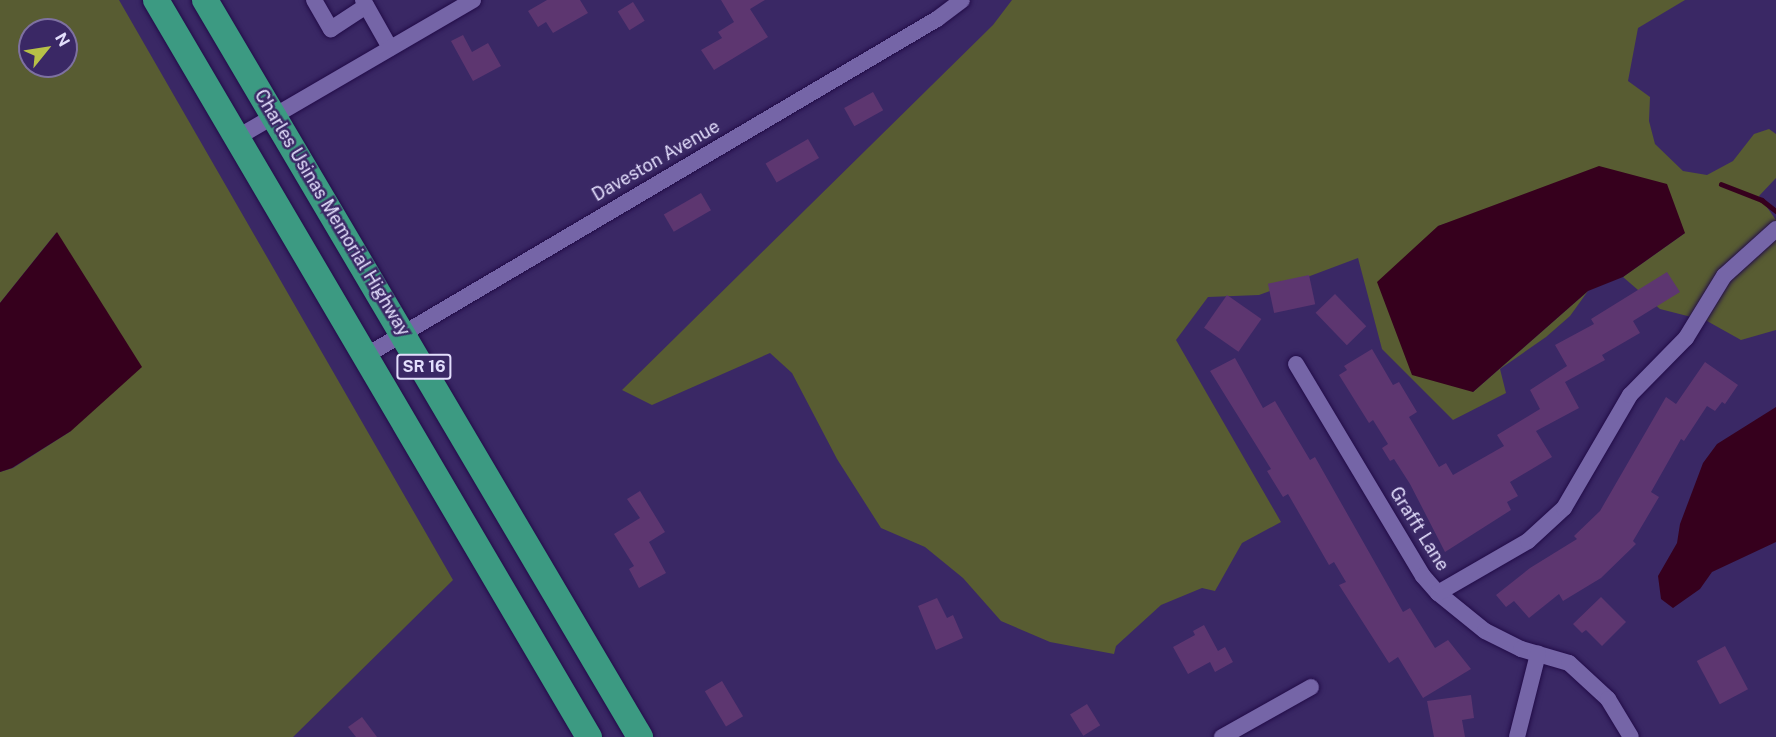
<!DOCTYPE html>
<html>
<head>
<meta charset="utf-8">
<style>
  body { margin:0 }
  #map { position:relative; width:1776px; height:737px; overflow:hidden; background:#3a2865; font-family:"Public Sans",sans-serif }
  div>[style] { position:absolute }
  .green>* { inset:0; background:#585c32 }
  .water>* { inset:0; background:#36001d }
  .stream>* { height:4.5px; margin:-2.25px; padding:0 2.25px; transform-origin:2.25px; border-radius:2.25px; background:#36001d }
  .building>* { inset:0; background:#5d3670; transform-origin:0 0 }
  .roads { filter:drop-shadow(0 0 2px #220c48) drop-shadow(0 0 2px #220c48) }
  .minor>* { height:16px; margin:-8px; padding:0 8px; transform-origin:8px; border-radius:8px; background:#7565a7 }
  .highway>* { height:26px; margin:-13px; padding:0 13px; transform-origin:13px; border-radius:13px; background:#3c9a82 }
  span { translate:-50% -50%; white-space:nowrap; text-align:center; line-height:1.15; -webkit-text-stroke:5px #3a2865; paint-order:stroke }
  .shield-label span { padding:2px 4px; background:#3a2865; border:2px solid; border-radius:4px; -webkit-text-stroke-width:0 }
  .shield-label { font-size:16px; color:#e3defc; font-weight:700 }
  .street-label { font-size:18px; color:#e3defc }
  .north { position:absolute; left:18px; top:18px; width:60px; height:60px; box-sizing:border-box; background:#3a2865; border:2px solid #7e71a1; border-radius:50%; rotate:60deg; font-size:16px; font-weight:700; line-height:24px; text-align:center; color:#e3defc }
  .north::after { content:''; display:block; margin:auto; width:21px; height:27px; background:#b7c147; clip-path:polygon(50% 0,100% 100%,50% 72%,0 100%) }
</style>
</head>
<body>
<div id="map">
  <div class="green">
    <i style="clip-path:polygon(evenodd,0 0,119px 0,453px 580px,293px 737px,0 737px,0 472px,13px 468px,71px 431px,56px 233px,0 303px,0 0,30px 30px,66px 30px,66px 66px,30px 66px,30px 30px)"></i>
    <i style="clip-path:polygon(1012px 0,1685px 0,1638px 28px,1628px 81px,1650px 97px,1649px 121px,1655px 144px,1683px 171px,1707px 175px,1733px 161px,1754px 134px,1769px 129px,1776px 134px,1776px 178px,1759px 196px,1776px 220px,1776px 330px,1741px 340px,1707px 321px,1660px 309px,1623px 277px,1685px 233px,1483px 212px,1438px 226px,1473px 392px,1588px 291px,1570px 316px,1546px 337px,1500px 369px,1506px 393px,1453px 420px,1382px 349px,1358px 258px,1259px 295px,1208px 297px,1176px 340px,1281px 522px,1242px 543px,1215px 591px,1202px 588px,1161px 605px,1116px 646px,1114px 654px,1050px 642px,1001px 621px,963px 578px,925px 547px,881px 528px,837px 459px,792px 373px,770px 353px,652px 405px,622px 390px,993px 25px)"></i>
  </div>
  <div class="water">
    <i style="clip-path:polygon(1599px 166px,1667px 184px,1685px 233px,1623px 277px,1588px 291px,1473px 392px,1412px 375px,1377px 282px,1438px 226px)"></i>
    <i style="clip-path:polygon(57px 232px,142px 367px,71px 431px,12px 468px,0 472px,0 303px)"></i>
    <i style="clip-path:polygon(1776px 407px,1776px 542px,1712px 572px,1700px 589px,1673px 608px,1661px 599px,1658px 576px,1677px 543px,1680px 524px,1703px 463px,1717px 444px)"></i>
  </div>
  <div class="stream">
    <i style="left:1721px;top:184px;width:44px;rotate:21.3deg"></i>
    <i style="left:1762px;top:200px;width:18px;rotate:38deg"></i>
  </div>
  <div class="building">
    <i style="clip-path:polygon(547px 0,580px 0,588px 13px,553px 33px,546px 22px,538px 27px,528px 11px)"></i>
    <i style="clip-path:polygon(721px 0,765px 0,750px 9px,768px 37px,714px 70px,701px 50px,722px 38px,718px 32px,734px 22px)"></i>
    <i style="left:633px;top:2px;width:22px;height:18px;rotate:58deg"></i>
    <i style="clip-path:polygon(463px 35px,472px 52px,488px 43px,501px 66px,473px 81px,451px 41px)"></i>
    <i style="left:873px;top:92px;width:21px;height:33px;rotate:61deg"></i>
    <i style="left:808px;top:139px;width:22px;height:49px;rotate:60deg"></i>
    <i style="left:701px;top:193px;width:20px;height:43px;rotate:60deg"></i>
    <i style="clip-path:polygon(1667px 272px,1680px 292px,1633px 321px,1640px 333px,1602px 355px,1605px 360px,1565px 382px,1579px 408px,1536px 431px,1552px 457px,1510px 482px,1518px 496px,1507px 502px,1511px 510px,1445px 552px,1410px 484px,1394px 459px,1390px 461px,1382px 448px,1388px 444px,1373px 420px,1369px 423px,1339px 375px,1347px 370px,1344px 366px,1372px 349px,1393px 385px,1399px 382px,1417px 412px,1409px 417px,1439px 467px,1446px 463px,1453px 475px,1504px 446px,1497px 435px,1540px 409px,1530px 390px,1567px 366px,1555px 345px,1594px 324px,1591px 319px)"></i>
    <i style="left:1309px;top:275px;width:30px;height:42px;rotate:78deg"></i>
    <i style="left:1335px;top:294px;width:45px;height:27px;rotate:46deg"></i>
    <i style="left:1227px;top:295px;width:42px;height:40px;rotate:35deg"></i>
    <i style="clip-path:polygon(1235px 358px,1263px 408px,1275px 401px,1310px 460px,1315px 457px,1403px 612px,1410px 608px,1435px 648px,1448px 640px,1471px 669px,1423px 698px,1398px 657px,1389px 663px,1339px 585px,1346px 582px,1334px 562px,1329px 565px,1288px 494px,1283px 497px,1267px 471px,1271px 469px,1210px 371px)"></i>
    <i style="clip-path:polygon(1705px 362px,1738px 385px,1725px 404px,1722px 402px,1715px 411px,1707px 406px,1684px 441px,1681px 439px,1651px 492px,1659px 497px,1633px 541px,1636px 544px,1601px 578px,1563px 601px,1559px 594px,1529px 618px,1514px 601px,1506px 607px,1496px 595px,1530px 568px,1577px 539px,1574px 536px,1600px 511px,1666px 397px,1676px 404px)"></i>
    <i style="clip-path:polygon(640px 491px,665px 532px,649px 542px,666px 573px,639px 588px,629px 569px,634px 566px,614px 534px,640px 518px,627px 499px)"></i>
    <i style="clip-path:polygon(1601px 597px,1626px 622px,1602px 646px,1586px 630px,1582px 633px,1573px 624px)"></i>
    <i style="clip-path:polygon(937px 598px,947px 618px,953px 615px,963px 638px,936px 650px,918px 606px)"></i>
    <i style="clip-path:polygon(1204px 625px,1218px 651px,1225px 647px,1233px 662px,1215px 672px,1210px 662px,1188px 674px,1173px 647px,1195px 635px,1193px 631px)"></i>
    <i style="left:1725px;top:646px;width:49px;height:32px;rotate:62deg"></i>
    <i style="left:722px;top:681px;width:41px;height:20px;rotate:59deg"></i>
    <i style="clip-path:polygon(1471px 695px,1474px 718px,1462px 720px,1465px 737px,1434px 737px,1427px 701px)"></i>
    <i style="left:1087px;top:704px;width:25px;height:20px;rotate:58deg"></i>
    <i style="clip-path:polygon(362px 717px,377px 737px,356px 737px,348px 727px)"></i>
  </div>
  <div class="roads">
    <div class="minor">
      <i style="left:314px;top:0;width:34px;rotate:60deg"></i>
      <i style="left:331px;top:29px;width:42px;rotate:-33.3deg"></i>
      <i style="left:363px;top:0;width:55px;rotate:60.6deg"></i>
      <i style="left:238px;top:137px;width:272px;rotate:-30.2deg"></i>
      <i style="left:367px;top:355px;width:662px;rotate:-30.52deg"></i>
      <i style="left:937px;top:19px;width:31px;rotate:-37deg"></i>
      <i style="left:1296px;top:364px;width:247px;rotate:59.1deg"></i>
      <i style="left:1423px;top:576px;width:23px;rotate:49deg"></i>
      <i style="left:1438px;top:593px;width:60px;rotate:39deg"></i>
      <i style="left:1485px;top:631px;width:40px;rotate:26.6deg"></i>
      <i style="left:1521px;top:649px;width:50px;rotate:16.3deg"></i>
      <i style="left:1569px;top:663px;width:53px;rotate:42.7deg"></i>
      <i style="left:1608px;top:699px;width:44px;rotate:58.8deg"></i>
      <i style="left:1438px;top:593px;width:104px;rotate:-30deg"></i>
      <i style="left:1528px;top:541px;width:49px;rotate:-42.5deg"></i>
      <i style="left:1564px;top:508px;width:131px;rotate:-59.7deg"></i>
      <i style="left:1630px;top:395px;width:80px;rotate:-45.5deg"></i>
      <i style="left:1686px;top:338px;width:73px;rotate:-58.5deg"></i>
      <i style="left:1724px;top:276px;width:70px;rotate:-42.1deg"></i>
      <i style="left:1222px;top:737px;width:102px;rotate:-29.3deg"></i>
      <i style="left:1517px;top:737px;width:86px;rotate:-75.8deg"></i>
    </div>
    <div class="highway">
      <i style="left:156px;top:0;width:855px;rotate:59.57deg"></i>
      <i style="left:205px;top:0;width:856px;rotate:59.45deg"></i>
    </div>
  </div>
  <div class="shield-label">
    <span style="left:424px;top:367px">SR 16</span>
  </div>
  <div class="street-label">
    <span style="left:656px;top:161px;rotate:-30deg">Daveston Avenue</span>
    <span style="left:332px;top:213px;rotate:59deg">Charles Usinas Memorial Highway</span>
    <span style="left:1419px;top:529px;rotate:58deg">Grafft Lane</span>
  </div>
  <div class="north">N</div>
</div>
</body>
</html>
